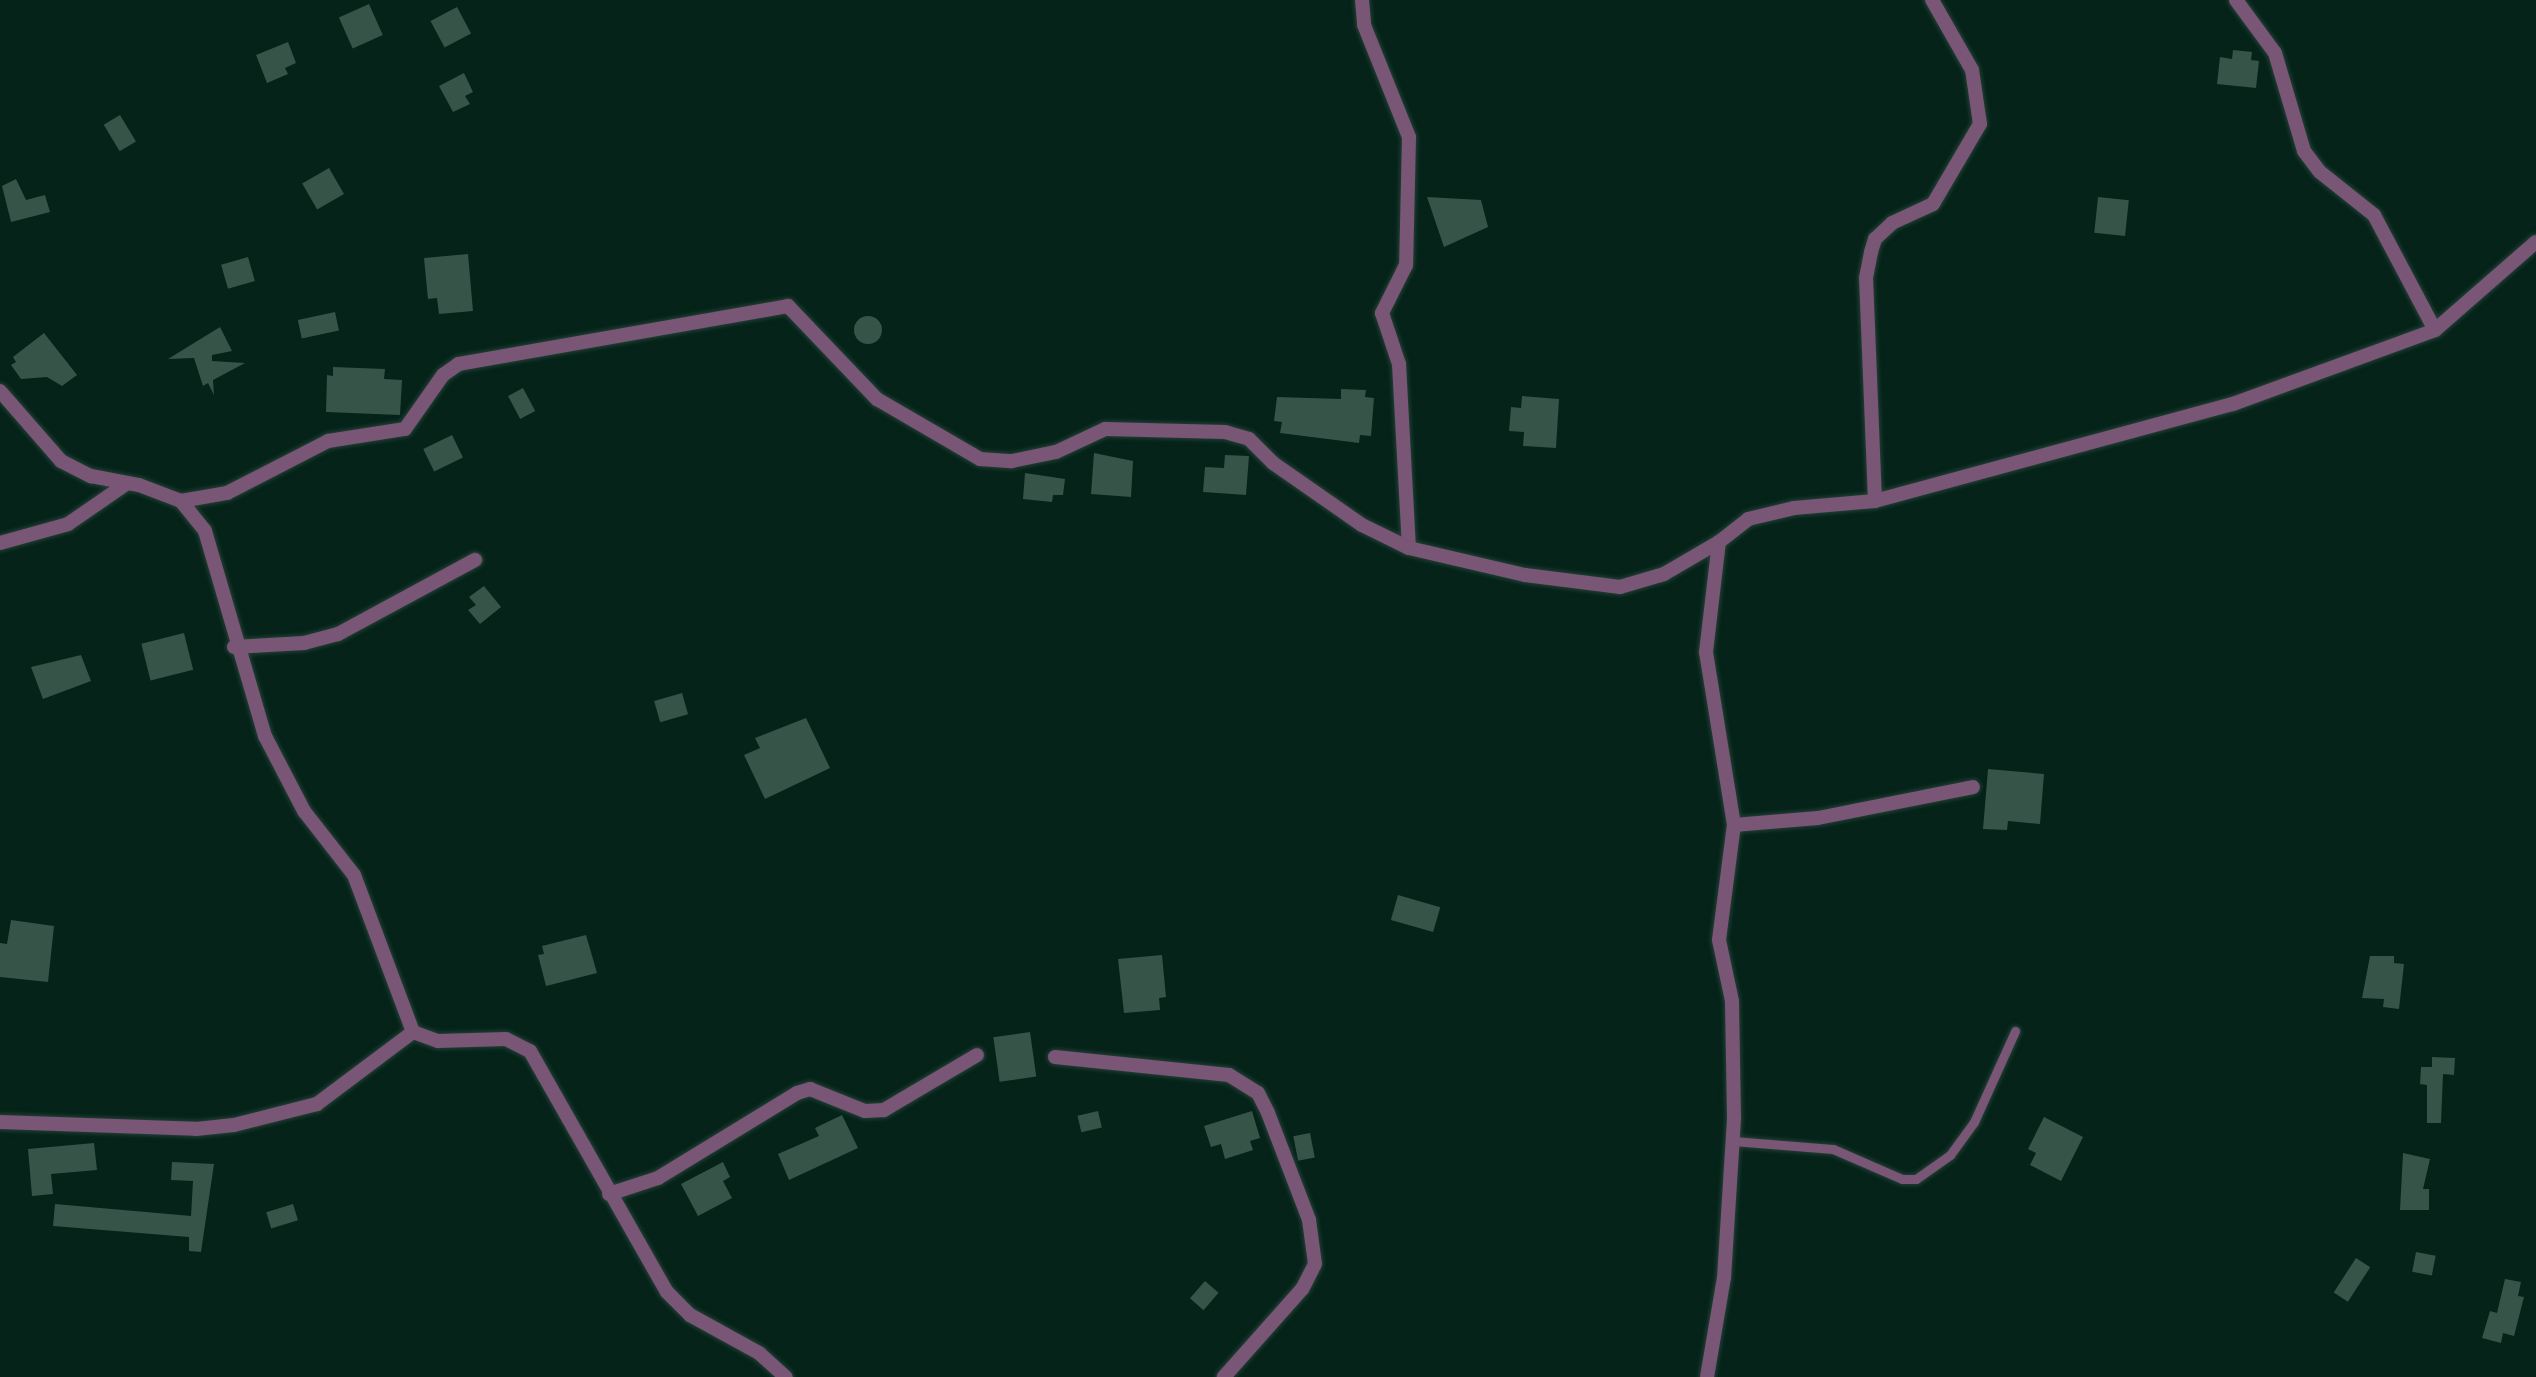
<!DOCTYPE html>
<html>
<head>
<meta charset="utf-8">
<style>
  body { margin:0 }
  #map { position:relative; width:2536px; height:1377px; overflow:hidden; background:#052319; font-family:Mulish,sans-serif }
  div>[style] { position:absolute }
  .building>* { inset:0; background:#365448; transform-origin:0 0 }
  .round { border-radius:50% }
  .roads { filter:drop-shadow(0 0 2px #244036) drop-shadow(0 0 2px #244036) }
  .service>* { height:9px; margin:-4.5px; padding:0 4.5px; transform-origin:4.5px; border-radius:4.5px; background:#795576 }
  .minor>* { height:14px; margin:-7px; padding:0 7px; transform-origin:7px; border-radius:7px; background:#795576 }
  span { translate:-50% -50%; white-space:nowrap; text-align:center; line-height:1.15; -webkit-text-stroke:5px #001a10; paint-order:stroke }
</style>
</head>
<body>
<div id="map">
  <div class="building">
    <i style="left:369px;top:4px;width:34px;height:33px;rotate:66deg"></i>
    <i style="left:457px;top:7px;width:30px;height:30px;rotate:62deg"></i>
    <i style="clip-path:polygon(288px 42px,296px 63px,285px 68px,288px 74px,267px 83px,256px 55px)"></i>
    <i style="clip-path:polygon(2233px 50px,2252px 52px,2251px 60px,2259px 61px,2256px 88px,2217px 84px,2220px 57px,2232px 59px)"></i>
    <i style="clip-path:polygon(464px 73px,473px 92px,465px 96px,470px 104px,453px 112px,439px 86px)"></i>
    <i style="left:120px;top:115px;width:31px;height:19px;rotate:59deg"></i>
    <i style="left:329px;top:168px;width:30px;height:31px;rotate:60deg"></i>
    <i style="clip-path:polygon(16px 179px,26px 200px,45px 195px,50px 212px,11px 222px,2px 186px)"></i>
    <i style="clip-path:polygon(1427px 197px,1481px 200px,1488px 227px,1444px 247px)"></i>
    <i style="left:2098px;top:197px;width:31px;height:36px;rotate:6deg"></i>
    <i style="clip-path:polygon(468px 254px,473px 311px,439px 314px,437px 298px,428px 299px,424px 258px)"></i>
    <i style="left:248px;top:257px;width:25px;height:28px;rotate:74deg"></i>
    <i style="left:335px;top:312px;width:19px;height:38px;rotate:78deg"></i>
    <i class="round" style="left:854px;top:316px;width:28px;height:28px"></i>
    <i style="clip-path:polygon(220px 327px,232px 351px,212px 355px,212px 361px,245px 363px,213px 380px,214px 395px,208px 383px,203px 386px,194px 358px,168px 359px)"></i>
    <i style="clip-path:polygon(44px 333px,77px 375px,62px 386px,47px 377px,21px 379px,11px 365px,16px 362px,13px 357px)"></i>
    <i style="clip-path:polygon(333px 367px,385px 369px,384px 379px,402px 380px,400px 415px,326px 412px,327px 375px,333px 376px)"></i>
    <i style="left:523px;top:388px;width:26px;height:17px;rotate:62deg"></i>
    <i style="clip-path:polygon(1341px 389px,1366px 390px,1365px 397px,1374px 398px,1371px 436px,1360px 435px,1359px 443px,1280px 433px,1282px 422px,1274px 421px,1277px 397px,1341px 399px)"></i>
    <i style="clip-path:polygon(1522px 396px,1559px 399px,1556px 448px,1523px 446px,1524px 432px,1509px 431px,1511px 407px,1521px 408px)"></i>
    <i style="left:452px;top:435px;width:25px;height:32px;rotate:64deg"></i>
    <i style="clip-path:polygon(1094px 453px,1133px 461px,1131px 497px,1091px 494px)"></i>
    <i style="clip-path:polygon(1225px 455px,1249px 456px,1246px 495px,1203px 492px,1205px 467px,1224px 468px)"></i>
    <i style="clip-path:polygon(1025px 473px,1065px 479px,1063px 495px,1053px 495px,1052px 502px,1023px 499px)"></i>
    <i style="clip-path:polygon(484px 586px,501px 607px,480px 624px,468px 610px,476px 605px,469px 597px)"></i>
    <i style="left:184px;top:633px;width:38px;height:44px;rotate:76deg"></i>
    <i style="clip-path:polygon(81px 655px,91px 681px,43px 699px,31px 667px)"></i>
    <i style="left:682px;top:693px;width:22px;height:29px;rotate:74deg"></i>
    <i style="clip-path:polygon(806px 718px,830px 768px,765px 799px,744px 755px,760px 748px,755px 738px)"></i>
    <i style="clip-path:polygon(1988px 769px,2044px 774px,2040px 824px,2008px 821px,2007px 830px,1983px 829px)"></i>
    <i style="left:1398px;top:895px;width:44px;height:26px;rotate:16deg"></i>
    <i style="clip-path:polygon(11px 920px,54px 926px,48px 982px,0 977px,0 943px,7px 944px)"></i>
    <i style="clip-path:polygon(586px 935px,597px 973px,546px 986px,538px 955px,544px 954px,542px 946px)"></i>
    <i style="clip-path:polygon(1162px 955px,1166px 997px,1159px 998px,1160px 1010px,1124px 1013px,1118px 959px)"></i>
    <i style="clip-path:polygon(2370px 956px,2394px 956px,2394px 963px,2404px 964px,2399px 1009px,2383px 1007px,2384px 999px,2362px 998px)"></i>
    <i style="left:1030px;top:1032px;width:45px;height:37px;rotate:82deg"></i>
    <i style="clip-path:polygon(2432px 1057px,2455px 1058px,2454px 1075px,2443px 1074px,2441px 1123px,2427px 1123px,2427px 1085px,2420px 1084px,2421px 1067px,2432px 1067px)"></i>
    <i style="left:1098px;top:1111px;width:17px;height:21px;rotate:77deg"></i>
    <i style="clip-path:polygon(1252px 1111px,1260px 1138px,1250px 1141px,1253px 1150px,1225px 1159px,1221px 1144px,1211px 1147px,1204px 1126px)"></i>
    <i style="clip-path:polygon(842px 1115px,858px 1148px,789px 1180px,778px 1154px,819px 1136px,815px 1128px)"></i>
    <i style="clip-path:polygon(2044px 1117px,2083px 1137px,2061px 1181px,2030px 1165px,2036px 1153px,2028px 1149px)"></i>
    <i style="left:1310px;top:1133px;width:25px;height:17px;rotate:79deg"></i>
    <i style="clip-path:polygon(94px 1143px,97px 1170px,51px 1174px,53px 1194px,32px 1196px,28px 1149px)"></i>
    <i style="clip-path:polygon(2403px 1153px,2430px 1159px,2423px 1189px,2429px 1189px,2429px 1210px,2400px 1210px)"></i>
    <i style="clip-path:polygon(172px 1162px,214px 1164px,201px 1252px,189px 1251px,189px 1237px,53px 1226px,55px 1204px,191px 1216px,193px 1181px,171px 1180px)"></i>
    <i style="clip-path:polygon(723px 1162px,730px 1177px,723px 1181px,732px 1198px,698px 1216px,681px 1184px)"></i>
    <i style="left:293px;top:1204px;width:17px;height:28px;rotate:73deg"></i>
    <i style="left:2416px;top:1252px;width:20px;height:20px;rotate:11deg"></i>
    <i style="left:2356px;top:1258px;width:17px;height:41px;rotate:33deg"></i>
    <i style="clip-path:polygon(2505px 1279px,2521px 1282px,2518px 1296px,2524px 1297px,2514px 1336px,2503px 1333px,2501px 1343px,2482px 1338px,2490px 1311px,2497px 1313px)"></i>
    <i style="left:1205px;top:1281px;width:18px;height:23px;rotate:41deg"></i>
  </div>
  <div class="roads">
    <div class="service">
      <i style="left:1733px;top:1141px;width:100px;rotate:4.6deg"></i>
      <i style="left:1833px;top:1149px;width:75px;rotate:23.5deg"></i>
      <i style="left:1902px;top:1179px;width:14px"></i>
      <i style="left:1916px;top:1179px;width:42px;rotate:-35.2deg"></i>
      <i style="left:1950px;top:1155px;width:41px;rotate:-54deg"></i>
      <i style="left:1974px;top:1122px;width:100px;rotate:-65.7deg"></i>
    </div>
    <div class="minor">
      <i style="left:1362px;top:0;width:25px;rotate:85deg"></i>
      <i style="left:1364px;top:25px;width:121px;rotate:68.1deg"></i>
      <i style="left:1409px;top:137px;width:128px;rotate:91.3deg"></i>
      <i style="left:1406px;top:265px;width:54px;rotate:116.6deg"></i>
      <i style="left:1382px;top:313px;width:54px;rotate:71.6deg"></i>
      <i style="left:1399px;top:364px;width:184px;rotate:86.9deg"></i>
      <i style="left:2236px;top:0;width:66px;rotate:53.7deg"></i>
      <i style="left:2275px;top:53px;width:102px;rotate:73.5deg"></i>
      <i style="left:2304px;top:151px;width:26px;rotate:53deg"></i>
      <i style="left:2320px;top:172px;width:69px;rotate:38.5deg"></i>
      <i style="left:2374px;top:215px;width:130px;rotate:62.1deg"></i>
      <i style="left:0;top:391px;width:93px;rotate:48.9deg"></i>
      <i style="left:61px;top:461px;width:34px;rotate:27deg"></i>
      <i style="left:91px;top:476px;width:49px;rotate:10.6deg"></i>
      <i style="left:139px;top:485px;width:45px;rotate:20.9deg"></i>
      <i style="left:181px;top:501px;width:38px;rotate:51deg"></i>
      <i style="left:205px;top:531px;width:214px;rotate:73.7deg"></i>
      <i style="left:265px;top:736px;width:85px;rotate:62.5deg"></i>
      <i style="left:304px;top:811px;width:81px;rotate:52deg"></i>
      <i style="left:354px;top:875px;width:168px;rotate:69.4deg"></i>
      <i style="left:413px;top:1032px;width:27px;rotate:20deg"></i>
      <i style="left:438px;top:1041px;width:68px;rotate:-1.7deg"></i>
      <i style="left:506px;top:1039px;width:27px;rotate:27deg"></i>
      <i style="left:530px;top:1051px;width:277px;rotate:60.4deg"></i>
      <i style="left:667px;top:1292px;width:33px;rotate:45deg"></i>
      <i style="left:690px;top:1315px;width:79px;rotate:28.8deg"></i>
      <i style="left:759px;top:1353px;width:36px;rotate:42deg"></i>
      <i style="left:181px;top:501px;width:47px;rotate:-9.9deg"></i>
      <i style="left:227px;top:493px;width:114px;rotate:-27.2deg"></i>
      <i style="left:328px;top:441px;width:78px;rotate:-8.9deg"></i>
      <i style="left:405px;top:429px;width:66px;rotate:-54.9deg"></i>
      <i style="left:443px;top:375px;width:19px;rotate:-35deg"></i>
      <i style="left:459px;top:364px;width:334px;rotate:-10deg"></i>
      <i style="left:788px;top:306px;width:129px;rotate:46.3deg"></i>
      <i style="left:877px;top:399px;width:119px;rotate:30.2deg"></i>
      <i style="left:980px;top:459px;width:32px;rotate:4deg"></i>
      <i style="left:1012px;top:461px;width:45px;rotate:-11.6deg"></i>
      <i style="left:1056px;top:452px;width:54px;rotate:-25.1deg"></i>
      <i style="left:1105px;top:429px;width:120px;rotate:1.4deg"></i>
      <i style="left:1225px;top:432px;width:25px;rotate:16deg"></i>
      <i style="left:1249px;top:439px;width:34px;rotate:45deg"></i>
      <i style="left:1273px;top:463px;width:108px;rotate:34.9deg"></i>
      <i style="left:1362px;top:525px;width:52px;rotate:26.1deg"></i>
      <i style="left:1409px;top:548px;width:119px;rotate:13.1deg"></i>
      <i style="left:1525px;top:575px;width:96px;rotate:7.2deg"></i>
      <i style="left:1620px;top:587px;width:46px;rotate:-16.5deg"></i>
      <i style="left:1664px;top:574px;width:64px;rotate:-30.2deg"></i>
      <i style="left:1875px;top:501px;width:223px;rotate:-92.3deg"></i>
      <i style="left:1866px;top:278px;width:26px;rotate:-79deg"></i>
      <i style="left:1871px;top:252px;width:14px;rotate:-73deg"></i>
      <i style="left:1875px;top:239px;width:23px;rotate:-43deg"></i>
      <i style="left:1892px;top:223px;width:45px;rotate:-24.9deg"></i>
      <i style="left:1933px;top:204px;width:93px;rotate:-59.6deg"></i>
      <i style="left:1980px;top:124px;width:55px;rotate:-98.4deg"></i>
      <i style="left:1972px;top:70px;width:81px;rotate:-119.7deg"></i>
      <i style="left:0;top:543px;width:71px;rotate:-15.6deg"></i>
      <i style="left:68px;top:524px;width:70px;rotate:-34.6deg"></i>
      <i style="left:234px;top:647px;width:70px;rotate:-3.3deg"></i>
      <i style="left:304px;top:643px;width:35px;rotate:-15deg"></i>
      <i style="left:338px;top:634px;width:156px;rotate:-28.4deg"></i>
      <i style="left:1734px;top:825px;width:84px;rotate:-4.8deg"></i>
      <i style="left:1818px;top:818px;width:158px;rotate:-11.3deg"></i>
      <i style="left:1055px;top:1057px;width:175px;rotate:5.9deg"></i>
      <i style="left:1229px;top:1075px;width:34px;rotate:32deg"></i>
      <i style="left:1258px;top:1093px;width:22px;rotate:63deg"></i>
      <i style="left:1268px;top:1113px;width:115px;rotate:69deg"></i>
      <i style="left:1309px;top:1220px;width:44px;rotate:82.2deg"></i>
      <i style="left:1315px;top:1264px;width:28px;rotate:117deg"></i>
      <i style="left:1302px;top:1289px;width:118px;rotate:131.6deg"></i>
      <i style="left:0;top:1122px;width:196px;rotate:2deg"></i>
      <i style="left:196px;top:1129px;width:38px;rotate:-6deg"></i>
      <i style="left:234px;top:1125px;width:86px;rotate:-14.2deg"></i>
      <i style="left:317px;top:1104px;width:120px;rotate:-36.9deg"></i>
      <i style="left:609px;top:1194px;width:52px;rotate:-18.1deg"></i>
      <i style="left:658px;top:1178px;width:163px;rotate:-31.4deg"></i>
      <i style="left:797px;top:1093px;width:14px;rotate:-17deg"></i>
      <i style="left:810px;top:1089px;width:59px;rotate:21.8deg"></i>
      <i style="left:865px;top:1111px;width:19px;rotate:-3deg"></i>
      <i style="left:884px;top:1110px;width:108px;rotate:-30.6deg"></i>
      <i style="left:1707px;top:1377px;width:100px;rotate:-80.3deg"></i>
      <i style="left:1724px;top:1278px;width:161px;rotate:-86.4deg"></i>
      <i style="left:1734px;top:1117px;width:116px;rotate:-91deg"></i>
      <i style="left:1732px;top:1001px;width:62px;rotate:-102deg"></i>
      <i style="left:1719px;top:940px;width:116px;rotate:-82.6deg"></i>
      <i style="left:1734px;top:825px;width:175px;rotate:-99.2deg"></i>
      <i style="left:1706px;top:652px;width:111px;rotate:-83.3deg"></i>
      <i style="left:1719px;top:542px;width:37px;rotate:-38deg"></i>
      <i style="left:1748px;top:519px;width:47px;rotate:-13.4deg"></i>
      <i style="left:1794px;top:508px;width:81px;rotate:-4.9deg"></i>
      <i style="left:1875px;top:501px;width:371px;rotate:-15.2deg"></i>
      <i style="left:2233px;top:404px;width:215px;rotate:-20.1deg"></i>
      <i style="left:2435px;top:330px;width:134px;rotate:-41.1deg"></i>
    </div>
  </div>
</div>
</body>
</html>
